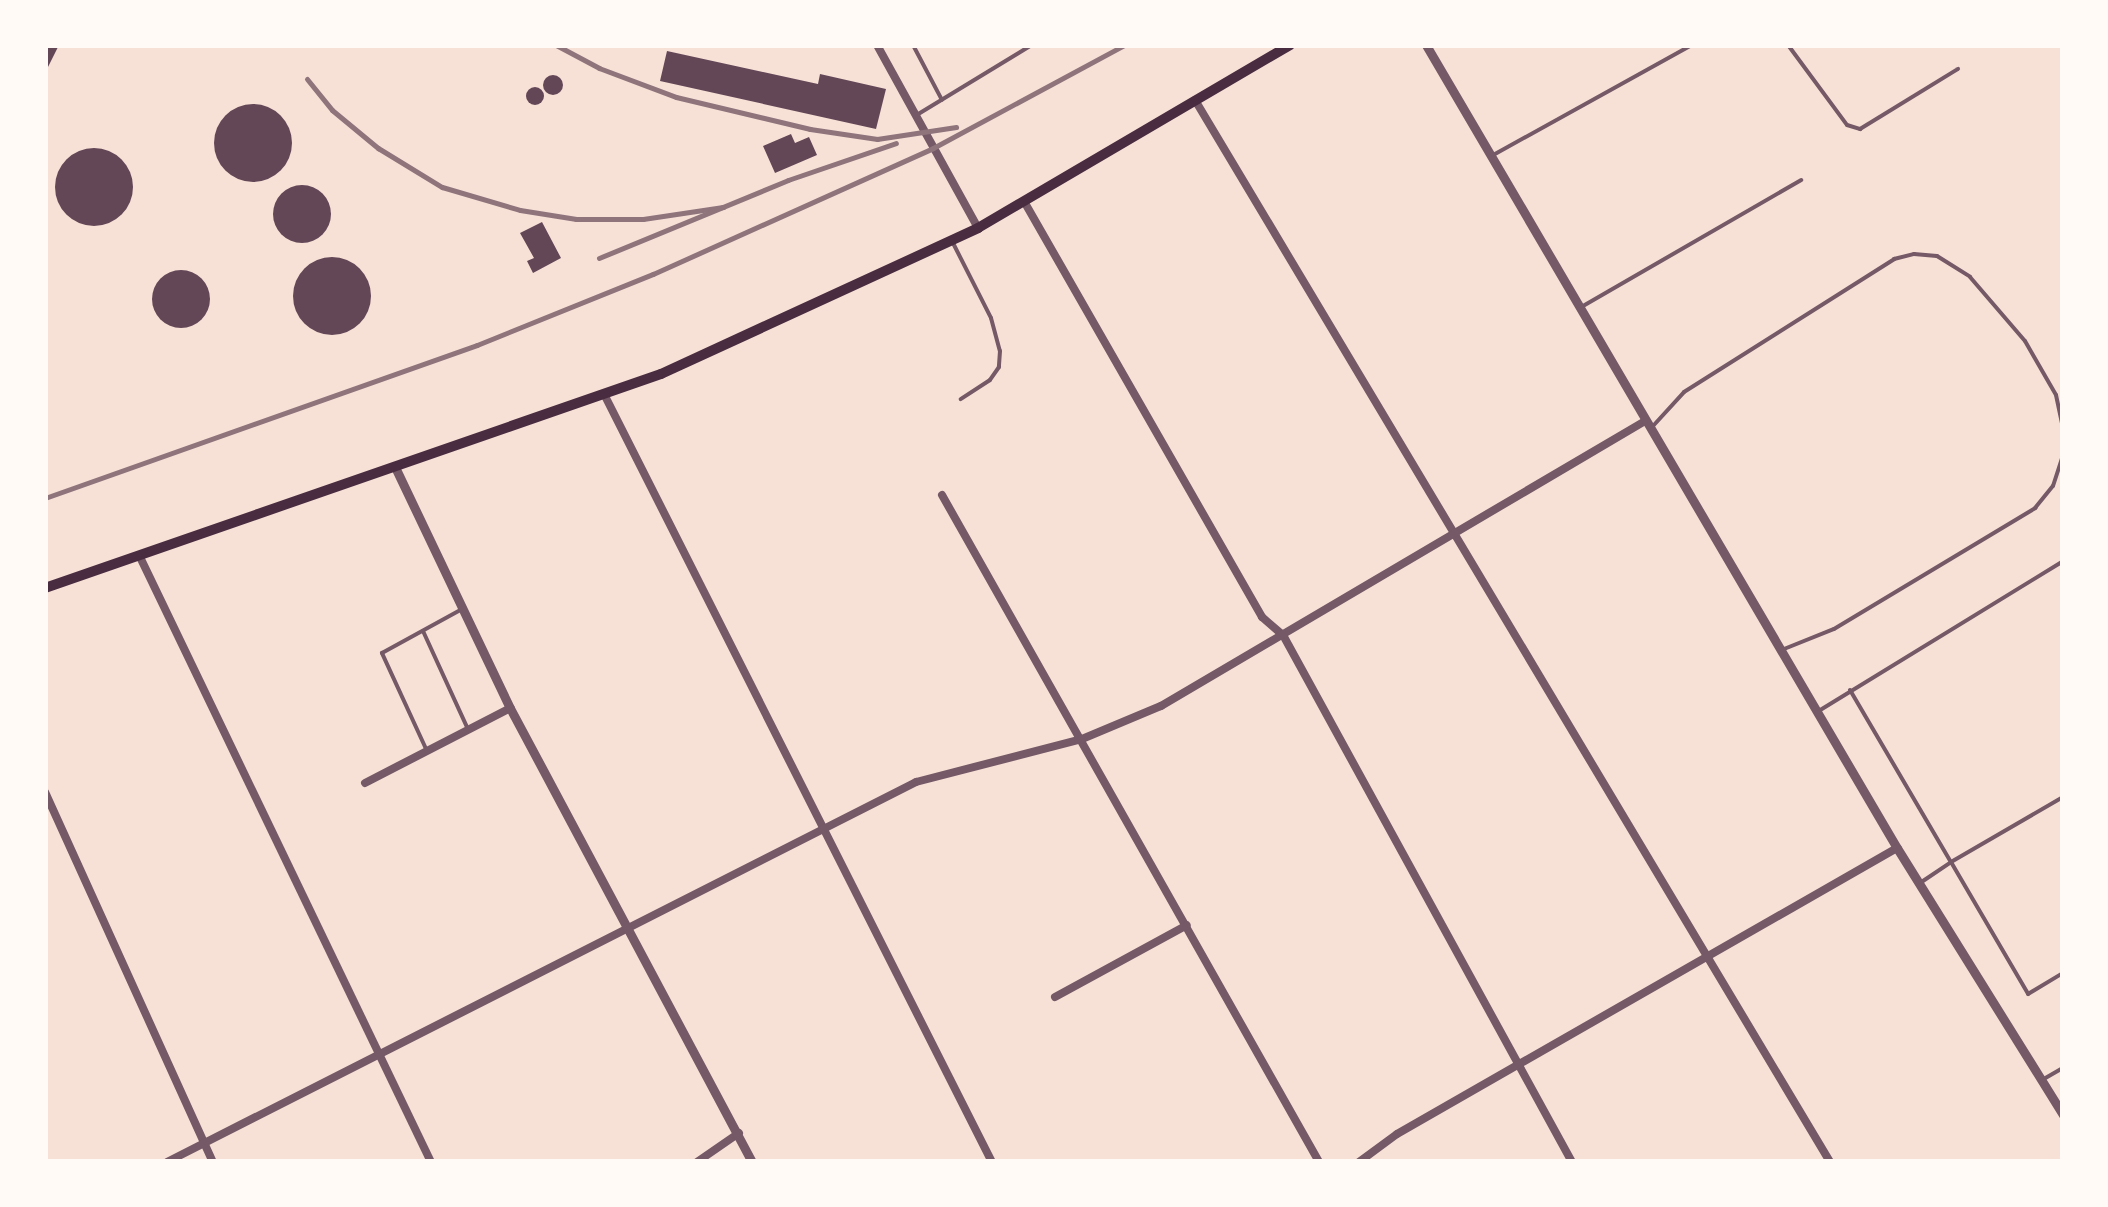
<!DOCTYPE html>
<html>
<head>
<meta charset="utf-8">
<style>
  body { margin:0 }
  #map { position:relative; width:2108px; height:1207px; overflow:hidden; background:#f7e1d7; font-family:"PT Sans",sans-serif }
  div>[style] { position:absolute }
  .building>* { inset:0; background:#644757 }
  .round { border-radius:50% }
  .service>* { height:4px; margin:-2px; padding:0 2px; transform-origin:2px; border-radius:2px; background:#755966 }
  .minor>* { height:8px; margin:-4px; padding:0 4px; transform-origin:4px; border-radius:4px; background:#755966 }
  .tertiary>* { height:9px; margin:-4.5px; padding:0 4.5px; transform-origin:4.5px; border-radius:4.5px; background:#755966 }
  .secondary>* { height:10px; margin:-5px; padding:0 5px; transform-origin:5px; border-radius:5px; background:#4a2c40 }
  .rail>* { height:5px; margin:-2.5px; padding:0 2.5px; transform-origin:2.5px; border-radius:2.5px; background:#8f747c }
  span { translate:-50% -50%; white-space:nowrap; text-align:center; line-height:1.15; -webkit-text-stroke:8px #fffaf5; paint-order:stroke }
  .frame { position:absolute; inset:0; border:48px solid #fffaf5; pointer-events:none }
</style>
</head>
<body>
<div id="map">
  <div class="building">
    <i style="clip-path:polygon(45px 45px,59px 45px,45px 73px)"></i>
    <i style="clip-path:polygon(667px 51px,818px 84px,820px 74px,886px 89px,876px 129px,660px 81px)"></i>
    <i class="round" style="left:543px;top:75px;width:20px;height:20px"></i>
    <i class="round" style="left:526px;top:87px;width:18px;height:18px"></i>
    <i class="round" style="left:214px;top:104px;width:78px;height:78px"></i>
    <i style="clip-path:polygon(791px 134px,795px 143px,809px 137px,817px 155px,775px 173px,763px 146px)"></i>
    <i class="round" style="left:55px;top:148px;width:78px;height:78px"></i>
    <i class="round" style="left:273px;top:185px;width:58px;height:58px"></i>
    <i style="clip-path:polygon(542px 222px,561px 258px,533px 273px,527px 261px,534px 258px,520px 233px)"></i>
    <i class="round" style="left:293px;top:257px;width:78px;height:78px"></i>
    <i class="round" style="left:152px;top:270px;width:58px;height:58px"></i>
  </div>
  <div class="service">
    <i style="left:913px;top:45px;width:62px;rotate:62.2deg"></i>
    <i style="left:1788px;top:45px;width:99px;rotate:53.6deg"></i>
    <i style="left:1847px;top:125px;width:14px;rotate:17deg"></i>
    <i style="left:1860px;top:129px;width:115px;rotate:-31.5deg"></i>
    <i style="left:915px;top:116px;width:137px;rotate:-31.3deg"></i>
    <i style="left:1495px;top:154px;width:225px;rotate:-29deg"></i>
    <i style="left:953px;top:243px;width:84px;rotate:63.1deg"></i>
    <i style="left:991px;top:318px;width:34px;rotate:75deg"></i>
    <i style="left:1000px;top:351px;width:16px;rotate:94deg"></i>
    <i style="left:999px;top:367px;width:16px;rotate:125deg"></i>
    <i style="left:990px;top:380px;width:35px;rotate:147deg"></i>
    <i style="left:1583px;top:306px;width:252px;rotate:-30deg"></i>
    <i style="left:1653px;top:426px;width:46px;rotate:-47.6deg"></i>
    <i style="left:1684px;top:392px;width:249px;rotate:-32.3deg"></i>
    <i style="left:1894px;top:259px;width:21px;rotate:-14deg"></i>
    <i style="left:1914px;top:254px;width:23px;rotate:5deg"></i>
    <i style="left:1937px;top:256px;width:39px;rotate:32deg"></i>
    <i style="left:1970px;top:277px;width:84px;rotate:49.3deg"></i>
    <i style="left:2025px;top:341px;width:62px;rotate:60.1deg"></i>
    <i style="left:2056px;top:395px;width:35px;rotate:78deg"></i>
    <i style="left:423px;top:631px;width:106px;rotate:65.4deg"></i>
    <i style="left:1784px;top:649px;width:54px;rotate:-21.8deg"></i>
    <i style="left:1834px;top:629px;width:235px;rotate:-31deg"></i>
    <i style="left:2035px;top:508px;width:28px;rotate:-51deg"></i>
    <i style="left:2053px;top:486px;width:33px;rotate:-72deg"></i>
    <i style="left:1850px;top:690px;width:199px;rotate:59.6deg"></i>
    <i style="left:1951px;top:862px;width:129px;rotate:-30.1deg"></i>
    <i style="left:1817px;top:712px;width:289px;rotate:-31.5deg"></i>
    <i style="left:427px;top:751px;width:108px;rotate:-114.7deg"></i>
    <i style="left:382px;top:653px;width:91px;rotate:-28.8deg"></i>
    <i style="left:1920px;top:883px;width:37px;rotate:-34deg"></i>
    <i style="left:1951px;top:862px;width:153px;rotate:59.7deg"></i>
    <i style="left:2028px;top:994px;width:41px;rotate:-31deg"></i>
    <i style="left:2042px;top:1080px;width:24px;rotate:-30deg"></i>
  </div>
  <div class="minor">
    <i style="left:877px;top:45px;width:209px;rotate:61.1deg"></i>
    <i style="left:1195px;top:100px;width:1237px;rotate:59.12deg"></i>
    <i style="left:1025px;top:203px;width:477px;rotate:60.2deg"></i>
    <i style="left:1262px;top:617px;width:28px;rotate:41deg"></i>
    <i style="left:1283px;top:635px;width:601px;rotate:61.26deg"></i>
    <i style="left:604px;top:394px;width:860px;rotate:63.2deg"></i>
    <i style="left:942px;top:495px;width:766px;rotate:60.52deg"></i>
    <i style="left:140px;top:557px;width:671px;rotate:64.31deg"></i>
    <i style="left:365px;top:783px;width:163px;rotate:-27.3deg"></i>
    <i style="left:45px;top:792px;width:406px;rotate:65.6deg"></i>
    <i style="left:1055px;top:997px;width:150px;rotate:-28.6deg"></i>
    <i style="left:167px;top:1162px;width:840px;rotate:-26.9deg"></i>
    <i style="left:916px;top:782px;width:171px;rotate:-14.5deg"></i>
    <i style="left:1082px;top:739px;width:86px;rotate:-22.7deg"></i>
    <i style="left:1161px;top:706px;width:562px;rotate:-30.49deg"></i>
    <i style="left:697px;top:1162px;width:51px;rotate:-34.6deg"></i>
    <i style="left:1359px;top:1162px;width:47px;rotate:-36.4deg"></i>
    <i style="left:1397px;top:1134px;width:576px;rotate:-29.77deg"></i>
  </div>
  <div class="tertiary">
    <i style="left:1426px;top:45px;width:931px;rotate:59.61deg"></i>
    <i style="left:1897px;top:848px;width:314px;rotate:58.1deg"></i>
    <i style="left:395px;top:467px;width:267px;rotate:64.5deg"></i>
    <i style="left:510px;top:708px;width:514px;rotate:61.94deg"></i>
  </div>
  <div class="secondary">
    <i style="left:45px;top:588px;width:652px;rotate:-19.16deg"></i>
    <i style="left:661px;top:374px;width:349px;rotate:-24.7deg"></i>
    <i style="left:978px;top:228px;width:362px;rotate:-30.4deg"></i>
  </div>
  <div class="rail">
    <i style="left:556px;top:45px;width:49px;rotate:28.1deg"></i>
    <i style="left:599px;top:68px;width:82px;rotate:20.6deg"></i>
    <i style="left:676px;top:97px;width:138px;rotate:13.4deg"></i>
    <i style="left:810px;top:129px;width:68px;rotate:8.5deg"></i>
    <i style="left:877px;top:139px;width:80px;rotate:-8.6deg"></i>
    <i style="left:307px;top:79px;width:40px;rotate:51deg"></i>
    <i style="left:332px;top:110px;width:60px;rotate:39.6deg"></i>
    <i style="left:378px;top:148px;width:75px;rotate:31.4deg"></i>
    <i style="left:442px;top:187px;width:81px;rotate:16.4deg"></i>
    <i style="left:520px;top:210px;width:57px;rotate:9.1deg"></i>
    <i style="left:576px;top:219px;width:67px"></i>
    <i style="left:643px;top:219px;width:81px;rotate:-8.5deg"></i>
    <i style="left:599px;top:258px;width:204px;rotate:-22.4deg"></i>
    <i style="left:788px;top:180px;width:114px;rotate:-18.9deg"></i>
    <i style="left:45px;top:498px;width:458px;rotate:-19.5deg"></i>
    <i style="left:477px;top:345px;width:190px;rotate:-22deg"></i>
    <i style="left:653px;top:274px;width:307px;rotate:-24.2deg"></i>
    <i style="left:933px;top:148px;width:217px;rotate:-28.3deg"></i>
  </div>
  <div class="frame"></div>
</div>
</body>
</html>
